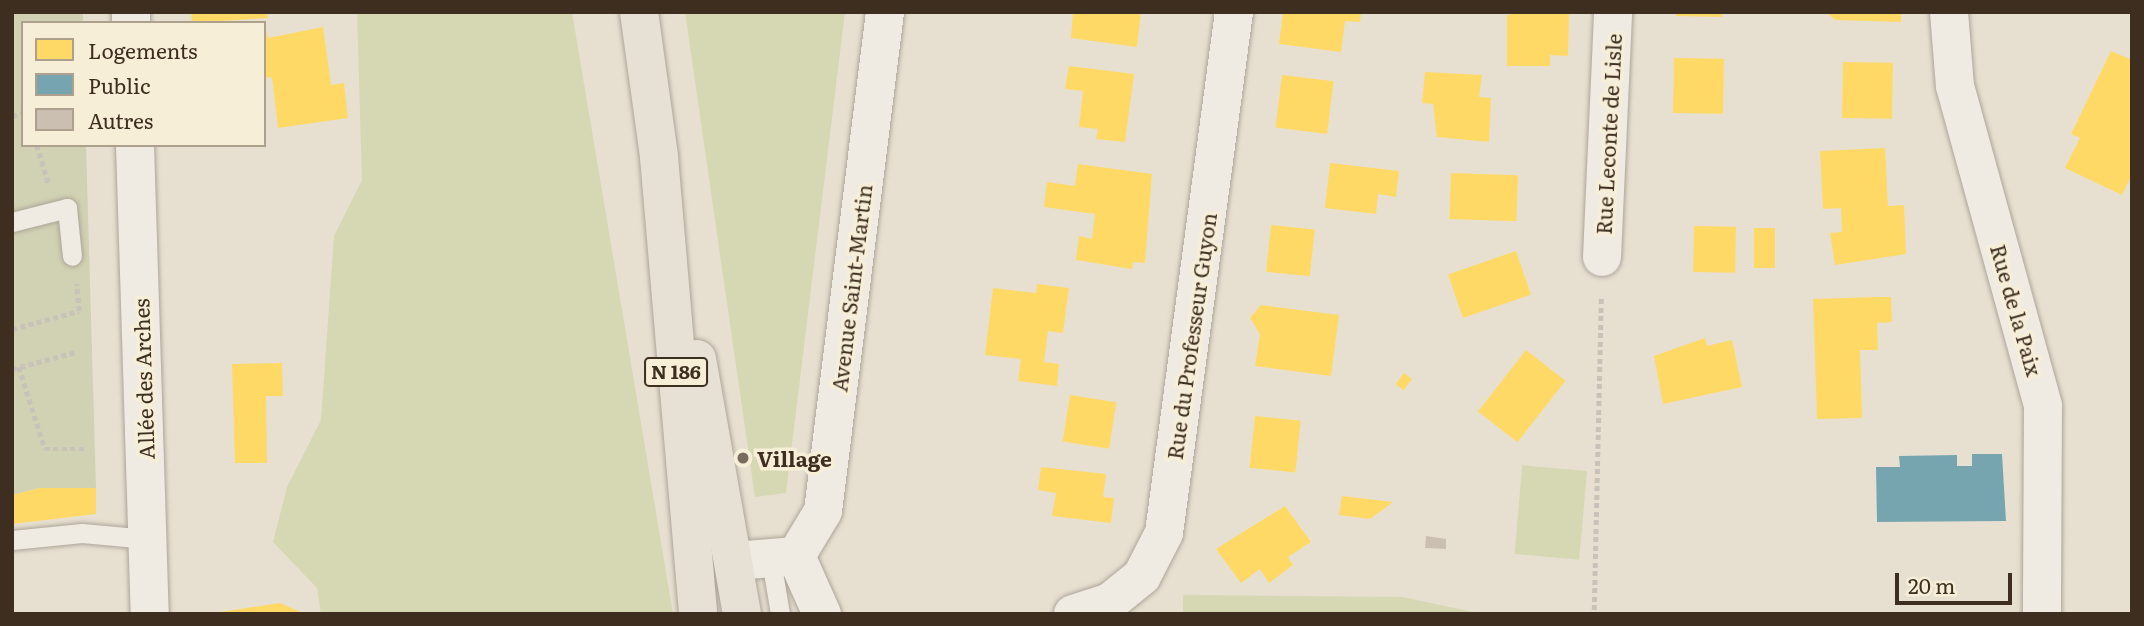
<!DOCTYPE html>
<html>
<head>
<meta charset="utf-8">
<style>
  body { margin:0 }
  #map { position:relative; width:2144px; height:626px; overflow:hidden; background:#e7e0d1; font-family:Literata,serif }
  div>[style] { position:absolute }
  .green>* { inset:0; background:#d6d7b3; transform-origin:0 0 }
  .cemetery>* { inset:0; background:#d1d1b3 }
  .homes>* { inset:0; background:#ffd966; transform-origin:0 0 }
  .public>* { inset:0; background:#76a5af }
  .building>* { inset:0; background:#cbbfb2 }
  .path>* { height:4.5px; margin-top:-2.25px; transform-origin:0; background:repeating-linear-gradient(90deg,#c8c2b9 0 5px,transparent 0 8.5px) }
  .roads { filter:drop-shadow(0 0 2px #ada599) drop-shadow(0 0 2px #ada599) }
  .service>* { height:19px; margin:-9.5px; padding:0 9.5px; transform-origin:9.5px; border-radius:9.5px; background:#efebe3 }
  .minor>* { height:38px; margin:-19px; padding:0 19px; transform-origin:19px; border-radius:19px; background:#efebe3 }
  .tertiary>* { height:38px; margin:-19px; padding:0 19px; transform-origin:19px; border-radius:19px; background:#efebe3 }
  .primary>* { height:38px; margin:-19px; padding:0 19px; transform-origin:19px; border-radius:19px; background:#e6e1d4 }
  .dots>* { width:19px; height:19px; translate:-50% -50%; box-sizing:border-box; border:4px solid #f7eed8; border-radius:50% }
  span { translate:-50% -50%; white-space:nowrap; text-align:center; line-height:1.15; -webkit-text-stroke:7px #f7eed8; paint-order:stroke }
  .shield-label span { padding:2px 5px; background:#f7eed8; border:2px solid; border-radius:5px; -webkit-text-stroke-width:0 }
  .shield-label { font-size:19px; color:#3d2e20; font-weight:700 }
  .street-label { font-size:21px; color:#3d2e20 }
  .poi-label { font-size:21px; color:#3d2e20; font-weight:700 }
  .left { translate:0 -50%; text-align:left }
  .frame { position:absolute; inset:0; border:14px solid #3d2e20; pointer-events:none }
  .legend { position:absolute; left:21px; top:21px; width:245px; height:126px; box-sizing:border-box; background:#f7eed8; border:2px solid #ada18e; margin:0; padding:9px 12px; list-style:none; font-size:21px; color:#3d2e20 }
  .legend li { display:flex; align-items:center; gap:14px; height:35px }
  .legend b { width:35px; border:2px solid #ada18e }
  .scale { position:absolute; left:1895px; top:573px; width:117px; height:32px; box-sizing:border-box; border:4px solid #3d2e20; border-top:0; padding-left:9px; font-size:21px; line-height:24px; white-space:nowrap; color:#3d2e20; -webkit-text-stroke:5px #f7eed8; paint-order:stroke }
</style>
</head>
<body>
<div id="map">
  <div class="green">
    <i style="clip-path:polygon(357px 12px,572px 12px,673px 614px,321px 614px,317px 588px,273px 542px,287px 487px,321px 420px,334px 236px,362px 180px)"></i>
    <i style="clip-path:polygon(685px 12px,845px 12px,786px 493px,755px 497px)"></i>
    <i style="left:1587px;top:471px;width:89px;height:65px;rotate:95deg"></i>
    <i style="clip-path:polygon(1183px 595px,1402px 597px,1483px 614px,1183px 614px)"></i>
  </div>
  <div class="cemetery">
    <i style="clip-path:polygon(12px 12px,83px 12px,83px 23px,23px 23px,23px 145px,86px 145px,96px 488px,40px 488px,12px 495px)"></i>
  </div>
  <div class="homes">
    <i style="clip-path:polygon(191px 12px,267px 12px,268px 18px,192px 23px)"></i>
    <i style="clip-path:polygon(1073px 12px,1141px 12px,1137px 47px,1071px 38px)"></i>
    <i style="clip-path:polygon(1283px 12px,1361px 12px,1360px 22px,1345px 21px,1341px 52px,1279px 44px)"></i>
    <i style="clip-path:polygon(1525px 12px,1569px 12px,1568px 56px,1550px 55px,1550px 66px,1507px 66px,1507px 15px)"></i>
    <i style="clip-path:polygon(1676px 12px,1722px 12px,1722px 17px,1676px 16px)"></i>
    <i style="clip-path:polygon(1826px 12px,1901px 12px,1901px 22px,1835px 20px)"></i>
    <i style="clip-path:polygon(264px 23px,268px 38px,323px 27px,331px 85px,344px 83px,348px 118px,278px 128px,272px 77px,264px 78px)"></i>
    <i style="clip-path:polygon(2111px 51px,2132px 60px,2132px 174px,2122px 195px,2065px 168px,2080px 138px,2071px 134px)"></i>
    <i style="left:1674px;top:58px;width:50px;height:55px;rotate:1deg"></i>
    <i style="left:1843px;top:62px;width:50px;height:56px;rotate:1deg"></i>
    <i style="clip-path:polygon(1069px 66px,1134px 74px,1125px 142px,1096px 139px,1098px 129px,1079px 127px,1083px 91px,1065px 89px)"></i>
    <i style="clip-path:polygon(1425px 72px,1482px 75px,1479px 97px,1491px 98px,1489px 142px,1437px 137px,1433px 104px,1422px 103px)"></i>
    <i style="left:1282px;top:75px;width:52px;height:53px;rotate:7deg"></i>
    <i style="clip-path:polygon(1885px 148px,1888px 206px,1904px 205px,1906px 254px,1835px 265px,1830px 233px,1842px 232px,1841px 208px,1823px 209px,1820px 151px)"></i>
    <i style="clip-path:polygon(1330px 163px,1399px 171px,1396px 197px,1378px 194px,1376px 214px,1325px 208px)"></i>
    <i style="clip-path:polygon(1078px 164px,1152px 174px,1145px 263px,1133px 262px,1132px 269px,1076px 260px,1079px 236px,1092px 239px,1095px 214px,1044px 207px,1047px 182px,1075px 186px)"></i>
    <i style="left:1451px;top:173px;width:67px;height:46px;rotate:2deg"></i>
    <i style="left:1271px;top:225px;width:44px;height:47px;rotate:6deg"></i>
    <i style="left:1694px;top:226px;width:42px;height:46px;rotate:1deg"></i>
    <i style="left:1754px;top:228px;width:21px;height:40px"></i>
    <i style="left:1516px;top:251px;width:46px;height:72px;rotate:71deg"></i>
    <i style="clip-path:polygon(1037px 284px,1069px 288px,1063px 333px,1048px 331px,1044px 362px,1059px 364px,1057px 386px,1018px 381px,1021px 359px,985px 355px,993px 288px,1036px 293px)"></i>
    <i style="clip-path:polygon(1876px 297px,1891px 297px,1892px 322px,1877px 323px,1878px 350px,1860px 350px,1862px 418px,1817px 419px,1813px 299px)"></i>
    <i style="clip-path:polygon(1261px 305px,1339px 315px,1331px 376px,1255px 366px,1260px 334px,1250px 318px)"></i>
    <i style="clip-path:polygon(1705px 338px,1707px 346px,1732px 340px,1742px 387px,1663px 404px,1654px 356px)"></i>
    <i style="left:1526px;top:350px;width:50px;height:78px;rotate:38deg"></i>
    <i style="clip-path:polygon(282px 363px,283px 396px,266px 396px,267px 463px,235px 463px,232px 364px)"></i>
    <i style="left:1404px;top:373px;width:10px;height:14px;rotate:37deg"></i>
    <i style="left:1070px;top:395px;width:47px;height:47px;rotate:9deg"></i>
    <i style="left:1255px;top:416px;width:46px;height:52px;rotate:6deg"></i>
    <i style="clip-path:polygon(1041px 467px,1106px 474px,1103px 497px,1114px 498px,1111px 523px,1052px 516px,1056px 493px,1038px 490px)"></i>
    <i style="clip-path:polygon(40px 488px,96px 488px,96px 514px,12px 524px,12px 495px)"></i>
    <i style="clip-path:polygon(1342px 496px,1393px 502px,1370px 519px,1339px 515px)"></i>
    <i style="clip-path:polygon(1285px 506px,1311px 542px,1288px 557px,1293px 565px,1269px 583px,1260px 569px,1241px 583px,1216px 549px)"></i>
    <i style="clip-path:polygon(280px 603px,305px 614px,220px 614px,220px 612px)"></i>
  </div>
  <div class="public">
    <i style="clip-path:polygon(1972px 454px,2002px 454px,2006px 521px,1877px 522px,1876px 467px,1900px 467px,1899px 456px,1957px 455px,1957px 466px,1972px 466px)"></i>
  </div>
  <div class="building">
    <i style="clip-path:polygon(1426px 536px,1446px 539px,1446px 549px,1425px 548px)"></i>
  </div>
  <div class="path">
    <i style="left:12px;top:116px;width:11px;rotate:-15deg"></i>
    <i style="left:37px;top:145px;width:42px;rotate:73.3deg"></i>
    <i style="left:12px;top:329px;width:69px;rotate:-15deg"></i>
    <i style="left:79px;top:311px;width:27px;rotate:-96deg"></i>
    <i style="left:19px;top:367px;width:86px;rotate:72.4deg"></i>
    <i style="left:45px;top:449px;width:42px"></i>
    <i style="left:12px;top:369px;width:66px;rotate:-14.9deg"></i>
    <i style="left:1594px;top:610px;width:314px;rotate:-88.7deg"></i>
  </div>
  <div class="roads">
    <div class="service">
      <i style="left:12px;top:222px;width:57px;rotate:-14.3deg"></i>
      <i style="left:67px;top:208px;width:48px;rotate:84.1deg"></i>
      <i style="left:12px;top:540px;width:70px;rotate:-5.7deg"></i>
      <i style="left:82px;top:533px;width:66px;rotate:5.2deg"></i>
      <i style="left:770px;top:554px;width:61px;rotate:80.5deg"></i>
    </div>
    <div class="minor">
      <i style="left:131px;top:12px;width:11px;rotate:90deg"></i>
      <i style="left:1949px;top:12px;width:74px;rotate:85.4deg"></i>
      <i style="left:1955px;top:86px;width:332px;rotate:74.6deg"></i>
      <i style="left:2043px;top:406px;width:208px;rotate:90.3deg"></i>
      <i style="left:135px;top:145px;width:469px;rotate:88.2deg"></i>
      <i style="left:1602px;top:257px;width:245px;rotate:-87.4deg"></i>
      <i style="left:735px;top:561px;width:61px;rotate:-4.7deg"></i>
      <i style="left:796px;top:556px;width:64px;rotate:65.9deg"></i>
      <i style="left:1073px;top:614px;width:39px;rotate:-18deg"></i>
      <i style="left:1110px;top:602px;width:41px;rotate:-39.1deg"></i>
      <i style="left:1142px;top:576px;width:48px;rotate:-62.9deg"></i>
      <i style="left:1164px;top:533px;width:526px;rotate:-82.35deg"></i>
    </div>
    <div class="tertiary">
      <i style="left:796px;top:556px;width:52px;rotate:-59deg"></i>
      <i style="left:823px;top:511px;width:503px;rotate:-82.92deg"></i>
    </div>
    <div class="primary">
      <i style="left:639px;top:12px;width:146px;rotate:82.1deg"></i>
      <i style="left:659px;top:157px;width:459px;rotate:85.1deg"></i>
      <i style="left:697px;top:359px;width:259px;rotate:80deg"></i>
    </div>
  </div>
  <div class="dots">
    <i style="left:743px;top:458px;background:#786c5e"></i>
  </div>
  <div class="shield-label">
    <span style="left:676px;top:372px">N 186</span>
  </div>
  <div class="street-label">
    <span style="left:1608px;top:134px;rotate:-87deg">Rue Leconte de Lisle</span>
    <span style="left:851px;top:288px;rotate:-83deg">Avenue Saint-Martin</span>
    <span style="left:2017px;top:310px;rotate:74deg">Rue de la Paix</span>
    <span style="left:1191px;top:336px;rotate:-82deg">Rue du Professeur Guyon</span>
    <span style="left:143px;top:379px;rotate:-92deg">Allée des Arches</span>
  </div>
  <div class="poi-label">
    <span class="left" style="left:757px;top:458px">Village</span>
  </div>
  <div class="frame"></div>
  <ul class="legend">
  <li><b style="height:19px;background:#ffd966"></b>Logements</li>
  <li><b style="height:19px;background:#76a5af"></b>Public</li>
  <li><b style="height:19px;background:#cbbfb2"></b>Autres</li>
  </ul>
  <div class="scale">20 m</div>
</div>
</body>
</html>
